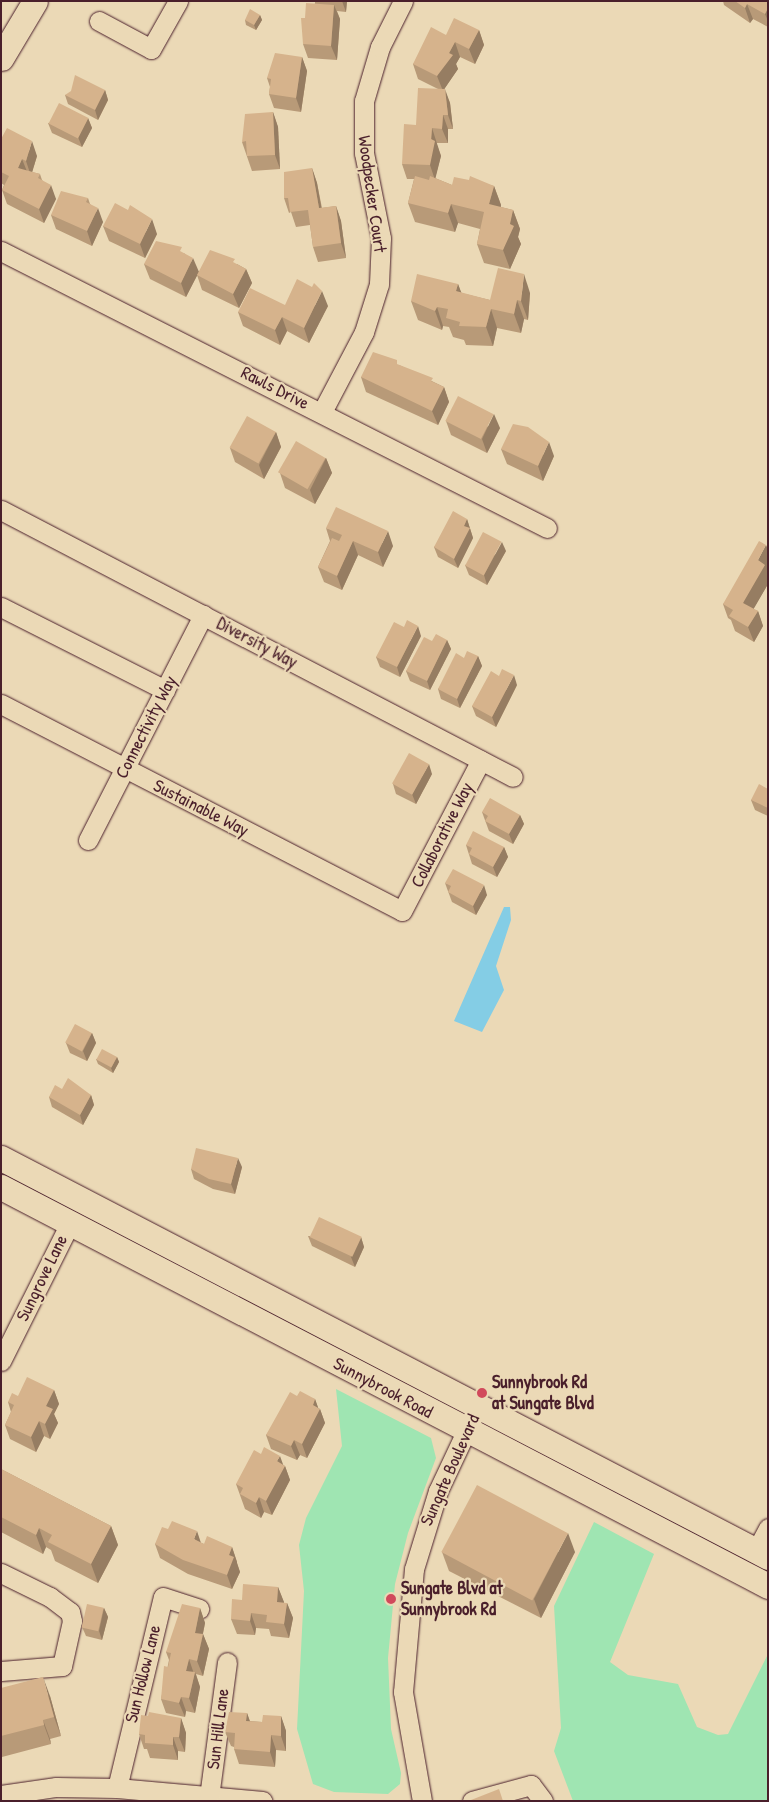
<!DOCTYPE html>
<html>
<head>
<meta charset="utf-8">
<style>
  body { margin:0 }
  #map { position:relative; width:769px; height:1802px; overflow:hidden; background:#ebd9b6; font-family:"Patrick Hand",sans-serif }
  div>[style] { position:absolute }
  .green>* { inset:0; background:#9fe5b2 }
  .water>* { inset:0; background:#84cde5 }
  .roads { filter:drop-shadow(0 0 1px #4a1f2b) drop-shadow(0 0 1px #4a1f2b) }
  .minor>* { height:19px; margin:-9.5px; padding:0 9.5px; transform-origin:9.5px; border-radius:9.5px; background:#ebd9b6 }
  .major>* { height:25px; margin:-12.5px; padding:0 12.5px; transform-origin:12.5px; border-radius:12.5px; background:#ebd9b6 }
  .wall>* { inset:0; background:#b89a78 }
  .shaded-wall>* { inset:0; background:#967d62 }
  .building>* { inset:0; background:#d6b38c; transform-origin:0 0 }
  .dots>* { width:14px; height:14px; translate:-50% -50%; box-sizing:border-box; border:2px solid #ebd9b6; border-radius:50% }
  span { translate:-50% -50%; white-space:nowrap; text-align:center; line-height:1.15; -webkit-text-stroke:4.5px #ebd9b6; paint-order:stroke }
  .street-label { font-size:18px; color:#4a1f2b }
  .poi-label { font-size:18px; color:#4a1f2b; font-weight:700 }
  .left { translate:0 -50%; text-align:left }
  .frame { position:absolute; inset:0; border:2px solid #4a1f2b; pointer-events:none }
</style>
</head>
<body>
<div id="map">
  <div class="green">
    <i style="clip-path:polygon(336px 1389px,431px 1438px,436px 1458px,408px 1533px,395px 1584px,388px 1658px,391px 1729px,401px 1773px,400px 1784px,388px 1794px,334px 1792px,313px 1784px,297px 1729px,304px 1591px,299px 1545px,306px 1518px,342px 1446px)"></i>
    <i style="clip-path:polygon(594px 1522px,654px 1554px,610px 1662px,628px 1675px,678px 1684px,697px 1727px,718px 1735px,728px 1734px,768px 1654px,768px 1801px,573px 1801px,554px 1751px,561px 1728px,554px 1606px)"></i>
  </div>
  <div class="water">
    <i style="clip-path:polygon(504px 907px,510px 907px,511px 920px,496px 966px,504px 990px,482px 1032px,454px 1021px)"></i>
  </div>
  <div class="roads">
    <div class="minor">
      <i style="left:99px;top:21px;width:59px;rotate:28.3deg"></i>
      <i style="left:151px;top:49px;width:55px;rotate:-60.6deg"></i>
      <i style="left:1px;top:251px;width:612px;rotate:26.9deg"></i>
      <i style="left:322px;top:412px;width:90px;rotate:-62.3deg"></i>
      <i style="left:364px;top:332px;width:50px;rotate:-72.6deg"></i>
      <i style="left:379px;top:284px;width:46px;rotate:-87.5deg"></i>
      <i style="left:381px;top:238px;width:87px;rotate:-101.3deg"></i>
      <i style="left:364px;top:153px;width:52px;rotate:-90deg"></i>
      <i style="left:364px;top:101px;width:56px;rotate:-73.5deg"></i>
      <i style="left:380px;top:47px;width:51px;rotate:-63.4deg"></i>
      <i style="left:1px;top:510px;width:577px;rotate:27.54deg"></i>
      <i style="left:1px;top:607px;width:184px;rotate:26.8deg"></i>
      <i style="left:1px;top:704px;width:451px;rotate:27.3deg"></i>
      <i style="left:402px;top:911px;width:170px;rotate:-62.4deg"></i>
      <i style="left:88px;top:840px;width:253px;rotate:-62.9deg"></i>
      <i style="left:1px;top:1361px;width:154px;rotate:-63.4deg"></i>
      <i style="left:756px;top:1551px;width:26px;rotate:-62deg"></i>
      <i style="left:1px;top:1573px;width:55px;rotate:26.1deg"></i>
      <i style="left:50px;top:1597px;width:25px;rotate:37deg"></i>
      <i style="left:70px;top:1612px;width:9px;rotate:77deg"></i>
      <i style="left:72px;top:1621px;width:46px;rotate:102.5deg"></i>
      <i style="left:62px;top:1666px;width:61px;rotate:175.3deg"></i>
      <i style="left:117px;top:1788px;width:196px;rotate:-76.5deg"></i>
      <i style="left:163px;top:1597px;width:38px;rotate:18deg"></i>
      <i style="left:1px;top:1795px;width:56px;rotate:-8.3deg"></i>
      <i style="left:56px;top:1787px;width:61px;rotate:0.9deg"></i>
      <i style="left:117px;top:1788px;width:146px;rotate:5.1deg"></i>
      <i style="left:209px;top:1797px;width:136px;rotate:-82.4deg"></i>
      <i style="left:422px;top:1801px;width:111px;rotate:-99.9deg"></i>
      <i style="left:403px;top:1692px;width:123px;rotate:-84.9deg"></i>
      <i style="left:414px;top:1569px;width:82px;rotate:-72.9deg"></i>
      <i style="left:438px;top:1491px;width:94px;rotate:-64.8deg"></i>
      <i style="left:472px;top:1801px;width:61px;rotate:-15.2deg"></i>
      <i style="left:531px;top:1785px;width:20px;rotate:53deg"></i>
    </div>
    <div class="major">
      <i style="left:1px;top:58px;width:66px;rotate:-59.2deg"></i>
      <i style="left:1px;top:1158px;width:865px;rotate:27.48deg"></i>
      <i style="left:1px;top:1187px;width:865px;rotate:27.48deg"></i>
    </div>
  </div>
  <div class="wall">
    <i style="clip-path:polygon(315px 1px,347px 1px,346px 12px,337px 11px,340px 19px,337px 60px,308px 58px,303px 44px,315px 3px)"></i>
    <i style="clip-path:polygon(723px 1px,768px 1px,768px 27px,753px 19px,750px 23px,724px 5px)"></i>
    <i style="clip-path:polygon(260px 15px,262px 20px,256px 30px,246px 25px,245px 20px)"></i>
    <i style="clip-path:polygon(479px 30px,484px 45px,475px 64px,460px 57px,456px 64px,458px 69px,444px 89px,450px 103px,453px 129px,448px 129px,448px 143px,437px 143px,437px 145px,441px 156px,435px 178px,452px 185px,469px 180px,494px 186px,501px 205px,501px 207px,513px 210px,520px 229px,518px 237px,521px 244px,510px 269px,484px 263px,477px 244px,480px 229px,458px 223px,455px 232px,415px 222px,408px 203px,414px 179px,407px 179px,402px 164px,416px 125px,438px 89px,418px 79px,413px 64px,446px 35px)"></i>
    <i style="clip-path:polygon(302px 57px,307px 71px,301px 112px,274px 108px,269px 94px,270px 87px,267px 78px)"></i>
    <i style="clip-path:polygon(105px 90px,108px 100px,98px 120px,68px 104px,65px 95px)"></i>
    <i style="clip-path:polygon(273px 112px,278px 127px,280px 169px,252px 171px,242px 142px)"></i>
    <i style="clip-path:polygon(88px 118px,92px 128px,82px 147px,52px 133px,48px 123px)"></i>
    <i style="clip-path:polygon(1px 139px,37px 156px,32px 172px,40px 174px,42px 180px,56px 199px,44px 223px,7px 204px,2px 190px,4px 185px,1px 183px)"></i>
    <i style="clip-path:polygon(312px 168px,317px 183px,322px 208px,336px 206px,341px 221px,346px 258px,318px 262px,313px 247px,310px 225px,296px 227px,291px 212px,289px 213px,284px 198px)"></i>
    <i style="clip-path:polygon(88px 198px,90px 204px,103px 222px,92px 246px,56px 229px,51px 215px)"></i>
    <i style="clip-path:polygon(103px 226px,157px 234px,145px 258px,109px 241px)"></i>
    <i style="clip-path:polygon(184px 253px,199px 272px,237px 264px,246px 269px,252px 283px,239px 308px,202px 290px,197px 275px,186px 297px,150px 279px,144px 264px)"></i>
    <i style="clip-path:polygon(458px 284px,461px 293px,490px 300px,530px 293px,528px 320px,524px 319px,521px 333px,497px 328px,493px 346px,466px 345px,464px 340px,453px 337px,449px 327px,443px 326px,442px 330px,418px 320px,411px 301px)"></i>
    <i style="clip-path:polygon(285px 305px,328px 306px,309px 343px,287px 331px,280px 345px,243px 326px,238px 312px)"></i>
    <i style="clip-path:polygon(399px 365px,444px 387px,449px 402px,438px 425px,366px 392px,361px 377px)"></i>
    <i style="clip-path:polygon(446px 421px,500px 428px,487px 453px,451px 435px)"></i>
    <i style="clip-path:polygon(276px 432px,281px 447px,264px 479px,235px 462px,230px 448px)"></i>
    <i style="clip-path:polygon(501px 449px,554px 456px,543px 481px,507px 464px)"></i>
    <i style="clip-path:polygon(326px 458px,332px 473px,315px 504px,285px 488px,280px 473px)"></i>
    <i style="clip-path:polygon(467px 519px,473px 538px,458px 568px,438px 557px,434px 547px)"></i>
    <i style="clip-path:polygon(326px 528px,393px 546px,383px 567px,358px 555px,342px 590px,324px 582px,318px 567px,330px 541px)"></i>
    <i style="clip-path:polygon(506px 551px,487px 585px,469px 575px,465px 565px)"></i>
    <i style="clip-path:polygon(767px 568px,768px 571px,768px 584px,753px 609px,758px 611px,763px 626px,754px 642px,735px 631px,731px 620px,728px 618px,723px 604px)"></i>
    <i style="clip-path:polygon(421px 636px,400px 677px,380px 667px,376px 657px)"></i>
    <i style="clip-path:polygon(447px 640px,451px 649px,430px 690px,410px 681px,406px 671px,432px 641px)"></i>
    <i style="clip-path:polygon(478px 656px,482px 666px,460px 708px,441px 699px,438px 689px,464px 658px)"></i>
    <i style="clip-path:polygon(517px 685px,496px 727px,476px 716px,472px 706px)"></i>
    <i style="clip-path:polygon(432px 774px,416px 804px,396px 794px,393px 784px)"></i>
    <i style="clip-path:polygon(768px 789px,768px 816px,755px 810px,751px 800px)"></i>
    <i style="clip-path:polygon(482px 812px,520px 815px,524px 824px,513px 844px,489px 831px)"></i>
    <i style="clip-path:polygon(466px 845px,504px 847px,508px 857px,497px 877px,472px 864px)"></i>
    <i style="clip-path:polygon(445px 883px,487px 895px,476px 915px,452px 902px)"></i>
    <i style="clip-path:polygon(92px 1033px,96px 1043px,87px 1061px,70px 1053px,66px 1043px)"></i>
    <i style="clip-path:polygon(117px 1057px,119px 1062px,113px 1073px,98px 1064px,96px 1059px)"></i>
    <i style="clip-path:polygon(62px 1089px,91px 1095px,94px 1105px,83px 1125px,52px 1107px,49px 1097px)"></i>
    <i style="clip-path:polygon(242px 1167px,235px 1194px,213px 1189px,194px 1179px,191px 1169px)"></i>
    <i style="clip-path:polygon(308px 1236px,361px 1237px,364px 1247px,355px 1267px,312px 1246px)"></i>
    <i style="clip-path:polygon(54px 1390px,59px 1404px,54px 1414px,58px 1423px,50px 1439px,44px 1436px,36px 1452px,10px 1439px,5px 1425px,11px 1412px,8px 1402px,18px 1396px)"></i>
    <i style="clip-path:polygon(297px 1396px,315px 1399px,318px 1408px,320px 1409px,325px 1423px,307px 1458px,300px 1455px,297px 1460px,271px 1449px,266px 1435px)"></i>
    <i style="clip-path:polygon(283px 1465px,285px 1466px,290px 1480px,272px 1515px,264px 1512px,261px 1518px,245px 1509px,236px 1484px)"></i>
    <i style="clip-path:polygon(1px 1469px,111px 1526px,118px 1545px,98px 1583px,55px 1561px,51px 1550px,46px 1547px,43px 1554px,1px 1532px)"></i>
    <i style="clip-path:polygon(168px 1529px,204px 1544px,232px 1547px,237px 1562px,237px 1563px,240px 1572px,232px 1589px,188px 1574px,160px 1558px,155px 1544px)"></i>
    <i style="clip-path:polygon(442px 1552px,575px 1552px,541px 1618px,449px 1571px)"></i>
    <i style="clip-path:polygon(278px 1587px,284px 1603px,287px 1603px,293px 1618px,289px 1638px,271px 1636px,269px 1629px,256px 1628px,255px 1635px,237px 1634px,231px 1619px,242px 1600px)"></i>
    <i style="clip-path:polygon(104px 1608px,108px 1617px,102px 1640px,86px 1636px,82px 1627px)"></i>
    <i style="clip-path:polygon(200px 1608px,205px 1623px,203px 1634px,209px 1649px,203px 1676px,196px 1674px,200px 1687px,195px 1713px,186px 1711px,185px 1717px,166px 1713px,161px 1699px,169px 1660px,166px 1652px)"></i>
    <i style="clip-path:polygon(1px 1688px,50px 1696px,61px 1736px,50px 1739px,51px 1744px,2px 1757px)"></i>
    <i style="clip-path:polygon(247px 1713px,250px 1721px,262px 1722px,281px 1716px,286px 1731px,286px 1751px,276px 1750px,275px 1767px,239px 1764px,234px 1749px,234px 1747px,231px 1746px,225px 1732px)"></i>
    <i style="clip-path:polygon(181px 1718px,186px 1733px,185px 1752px,178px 1751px,178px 1760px,150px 1758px,147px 1749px,144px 1749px,139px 1734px)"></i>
  </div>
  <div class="shaded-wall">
    <i style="clip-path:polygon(342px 1px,347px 1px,346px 12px)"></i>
    <i style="clip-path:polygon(747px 4px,753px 19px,750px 23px,745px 8px)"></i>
    <i style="clip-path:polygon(334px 5px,340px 19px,337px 60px,331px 46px)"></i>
    <i style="clip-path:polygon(768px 8px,768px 21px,765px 14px)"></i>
    <i style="clip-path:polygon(260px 15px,262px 20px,256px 30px,254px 25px)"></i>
    <i style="clip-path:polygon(479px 30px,484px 45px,475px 64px,469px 49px)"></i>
    <i style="clip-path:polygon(455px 42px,460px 57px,456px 64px,458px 69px,443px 91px,437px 76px)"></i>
    <i style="clip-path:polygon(302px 57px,307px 71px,301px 112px,296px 98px)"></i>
    <i style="clip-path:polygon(445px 89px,450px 103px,453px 129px,448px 115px)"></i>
    <i style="clip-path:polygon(105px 90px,108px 100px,98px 120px,95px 110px)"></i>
    <i style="clip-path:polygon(273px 112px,278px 127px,280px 169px,275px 155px)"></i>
    <i style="clip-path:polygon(443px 115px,448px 129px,448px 143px,442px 129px)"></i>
    <i style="clip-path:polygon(88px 118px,92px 128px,82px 147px,78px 137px)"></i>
    <i style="clip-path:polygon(432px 128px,441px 156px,435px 180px,430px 165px)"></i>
    <i style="clip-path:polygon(32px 141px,37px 156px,31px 176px,26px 161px)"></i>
    <i style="clip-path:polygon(22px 159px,28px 174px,18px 168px)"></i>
    <i style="clip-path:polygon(312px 168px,317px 183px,324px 223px,319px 208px)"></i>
    <i style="clip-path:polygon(51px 185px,56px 199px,44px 223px,39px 209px)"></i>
    <i style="clip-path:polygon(494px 186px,501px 205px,496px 223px,489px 204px)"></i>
    <i style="clip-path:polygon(451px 204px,458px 223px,455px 232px,448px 213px)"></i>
    <i style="clip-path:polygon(336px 206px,341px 221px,346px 258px,341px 243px)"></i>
    <i style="clip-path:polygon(98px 208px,103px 222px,92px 246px,87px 231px)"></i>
    <i style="clip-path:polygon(513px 210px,520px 229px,518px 237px,521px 244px,510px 269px,503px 250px)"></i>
    <i style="clip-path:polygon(152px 219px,157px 234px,145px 258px,140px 244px)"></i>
    <i style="clip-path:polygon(193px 258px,199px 272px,186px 297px,181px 283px)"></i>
    <i style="clip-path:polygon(246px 269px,252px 283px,239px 308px,233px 294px)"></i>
    <i style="clip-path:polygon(524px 274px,530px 293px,528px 320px,521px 301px)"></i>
    <i style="clip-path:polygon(458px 284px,465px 302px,456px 291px)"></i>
    <i style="clip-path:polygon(322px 291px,328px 306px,309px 343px,304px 328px)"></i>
    <i style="clip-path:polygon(517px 300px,524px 319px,521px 333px,514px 314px)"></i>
    <i style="clip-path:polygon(437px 307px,443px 326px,442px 330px,435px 311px)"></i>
    <i style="clip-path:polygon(491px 309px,497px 328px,493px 346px,486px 327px)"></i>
    <i style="clip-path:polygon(282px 317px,287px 331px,280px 345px,275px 330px)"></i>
    <i style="clip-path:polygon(444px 387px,449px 402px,438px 425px,432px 411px)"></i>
    <i style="clip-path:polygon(494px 414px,500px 428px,487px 453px,482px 439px)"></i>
    <i style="clip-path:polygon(276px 432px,281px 447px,264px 479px,259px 465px)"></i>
    <i style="clip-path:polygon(549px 442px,554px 456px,543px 481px,538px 466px)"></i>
    <i style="clip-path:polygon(326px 458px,332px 473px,315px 504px,310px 490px)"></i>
    <i style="clip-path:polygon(467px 519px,473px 538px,458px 568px,454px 559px,464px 526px)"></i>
    <i style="clip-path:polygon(388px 531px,393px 546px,383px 567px,378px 552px)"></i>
    <i style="clip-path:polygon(353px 541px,358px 555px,342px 590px,337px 576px)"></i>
    <i style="clip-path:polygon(502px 542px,506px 551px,487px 585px,484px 575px)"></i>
    <i style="clip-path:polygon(766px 545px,768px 549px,768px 566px,767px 568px,768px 571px,768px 584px,749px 617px,743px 603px,758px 560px)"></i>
    <i style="clip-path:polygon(758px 611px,763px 626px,754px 642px,748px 627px)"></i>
    <i style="clip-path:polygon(418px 626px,421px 636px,400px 677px,397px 667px)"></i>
    <i style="clip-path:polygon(447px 640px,451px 649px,430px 690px,427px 681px)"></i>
    <i style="clip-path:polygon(478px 656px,482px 666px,460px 708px,457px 699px)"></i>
    <i style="clip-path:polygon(514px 675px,517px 685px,496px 727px,492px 717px)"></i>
    <i style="clip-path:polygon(429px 764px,432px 774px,416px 804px,412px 794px)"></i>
    <i style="clip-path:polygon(520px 815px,524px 824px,513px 844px,509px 834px)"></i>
    <i style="clip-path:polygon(504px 847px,508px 857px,497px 877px,493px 867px)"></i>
    <i style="clip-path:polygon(484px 885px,487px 895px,476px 915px,473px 906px)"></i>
    <i style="clip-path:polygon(92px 1033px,96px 1043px,87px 1061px,83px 1051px)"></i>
    <i style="clip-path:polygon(117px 1057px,119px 1062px,113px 1073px,111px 1068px)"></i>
    <i style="clip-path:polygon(91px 1095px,94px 1105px,83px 1125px,80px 1115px)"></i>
    <i style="clip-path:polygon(238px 1158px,242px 1167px,235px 1194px,231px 1184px)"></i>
    <i style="clip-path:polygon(361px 1237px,364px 1247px,355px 1267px,351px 1257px)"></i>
    <i style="clip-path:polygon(54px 1390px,59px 1404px,54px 1414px,58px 1423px,50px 1439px,45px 1424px,46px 1406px)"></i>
    <i style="clip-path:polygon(315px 1399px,319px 1410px,320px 1409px,325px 1423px,307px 1458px,302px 1444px,313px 1405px)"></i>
    <i style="clip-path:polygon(39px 1421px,44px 1436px,36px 1452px,31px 1437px)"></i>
    <i style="clip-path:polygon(294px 1440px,300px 1455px,297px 1460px,291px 1446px)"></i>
    <i style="clip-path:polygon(280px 1456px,284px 1467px,285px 1466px,290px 1480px,272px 1515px,266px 1501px,277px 1461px)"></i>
    <i style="clip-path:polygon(259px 1497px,264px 1512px,261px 1518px,256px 1503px)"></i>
    <i style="clip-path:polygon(111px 1526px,118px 1545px,98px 1583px,91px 1564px)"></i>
    <i style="clip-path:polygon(39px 1528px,46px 1547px,43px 1554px,36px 1535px)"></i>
    <i style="clip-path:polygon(197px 1531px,202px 1546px,194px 1539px)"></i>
    <i style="clip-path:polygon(568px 1533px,575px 1552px,541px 1618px,534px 1599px)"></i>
    <i style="clip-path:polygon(232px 1547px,237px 1562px,237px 1563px,240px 1572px,232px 1589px,227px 1575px,229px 1555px)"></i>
    <i style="clip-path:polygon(278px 1587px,284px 1602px,282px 1617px,277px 1602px)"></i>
    <i style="clip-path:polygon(287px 1603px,293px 1618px,289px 1638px,284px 1624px)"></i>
    <i style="clip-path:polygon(104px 1608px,108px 1617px,102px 1640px,99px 1631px)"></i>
    <i style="clip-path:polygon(200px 1608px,205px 1623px,200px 1647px,195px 1633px)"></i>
    <i style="clip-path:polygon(251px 1613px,256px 1628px,255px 1635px,250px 1621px)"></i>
    <i style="clip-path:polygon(203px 1634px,209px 1649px,203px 1676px,197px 1661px)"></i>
    <i style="clip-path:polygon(189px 1659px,194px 1674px,186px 1671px)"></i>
    <i style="clip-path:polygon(195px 1672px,200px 1687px,195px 1713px,189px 1698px)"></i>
    <i style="clip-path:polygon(43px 1677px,50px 1696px,61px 1736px,54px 1717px)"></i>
    <i style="clip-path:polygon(181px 1697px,186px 1711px,185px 1717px,179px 1703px)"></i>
    <i style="clip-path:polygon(247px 1713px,252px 1728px,246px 1721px)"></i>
    <i style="clip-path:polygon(281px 1716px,286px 1731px,286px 1751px,281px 1736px)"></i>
    <i style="clip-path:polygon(181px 1718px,186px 1733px,185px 1752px,179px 1737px)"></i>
    <i style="clip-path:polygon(43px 1720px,50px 1739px,51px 1744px,44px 1725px)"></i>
    <i style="clip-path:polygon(271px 1735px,276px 1750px,275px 1767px,270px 1752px)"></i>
    <i style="clip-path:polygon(173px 1737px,178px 1751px,178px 1760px,173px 1745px)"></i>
  </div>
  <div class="building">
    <i style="clip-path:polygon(735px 1px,768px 1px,768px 8px,765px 14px,747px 4px,745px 8px)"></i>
    <i style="clip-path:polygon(306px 3px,334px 5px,331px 46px,303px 44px,301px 18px,305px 18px)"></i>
    <i style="clip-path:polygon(250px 9px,260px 15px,254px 25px,245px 20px)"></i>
    <i style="clip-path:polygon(454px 18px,479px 30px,469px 49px,455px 42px,449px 53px,453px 55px,437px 76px,413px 64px,431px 27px,446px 35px)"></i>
    <i style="clip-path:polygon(275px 53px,302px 57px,296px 98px,269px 94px,271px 79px,267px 78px)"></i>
    <i style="clip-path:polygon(75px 75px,105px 90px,95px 110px,65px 95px,71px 91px)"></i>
    <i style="clip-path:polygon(418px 88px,445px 89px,448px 115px,443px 115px,442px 129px,432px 128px,431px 139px,435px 141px,430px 165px,402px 164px,404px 124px,416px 125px)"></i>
    <i style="left:59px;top:103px;width:33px;height:23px;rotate:27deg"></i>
    <i style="clip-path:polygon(273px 112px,275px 155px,247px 156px,246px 141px,242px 142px,245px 114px)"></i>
    <i style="clip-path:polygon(7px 128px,32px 141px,26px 161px,22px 159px,18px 168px,40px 174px,38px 178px,51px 185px,39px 209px,2px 190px,9px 176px,1px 172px,1px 139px)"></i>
    <i style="clip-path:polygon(312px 168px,319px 208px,336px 206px,341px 243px,313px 247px,308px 210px,290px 212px,288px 198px,284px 198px,284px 172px)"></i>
    <i style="clip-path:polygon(415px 176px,429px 180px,430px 176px,452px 185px,454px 177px,469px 180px,470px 176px,494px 186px,489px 204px,513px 210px,510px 224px,514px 226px,503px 250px,477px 244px,484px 212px,451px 204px,448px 213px,408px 203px)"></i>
    <i style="clip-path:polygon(61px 191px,88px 198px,86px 202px,98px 208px,87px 231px,51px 215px)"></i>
    <i style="clip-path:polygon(115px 203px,128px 210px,130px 205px,152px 219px,140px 244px,103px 226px)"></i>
    <i style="clip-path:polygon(156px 241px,182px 247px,180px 251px,193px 258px,181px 283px,144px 264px)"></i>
    <i style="clip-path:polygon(210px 250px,235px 259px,233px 262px,246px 269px,233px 294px,197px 275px)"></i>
    <i style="clip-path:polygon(498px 268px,524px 274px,521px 301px,517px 300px,514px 314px,491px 309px,486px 327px,459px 326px,460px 322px,446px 318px,448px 309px,437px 307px,435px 311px,411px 301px,417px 274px,458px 284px,456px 291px,490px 300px)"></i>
    <i style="clip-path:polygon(297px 279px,312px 287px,314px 283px,322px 291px,304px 328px,282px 317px,275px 330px,238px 312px,250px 288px,285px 305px)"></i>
    <i style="clip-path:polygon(373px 352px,397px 360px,397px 364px,433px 378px,431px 381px,444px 387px,432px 411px,361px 377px)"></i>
    <i style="left:458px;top:396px;width:40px;height:28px;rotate:27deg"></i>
    <i style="left:247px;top:416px;width:33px;height:36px;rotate:29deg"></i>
    <i style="clip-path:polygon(513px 424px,528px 427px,549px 442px,538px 466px,501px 449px)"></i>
    <i style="left:296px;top:441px;width:34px;height:36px;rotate:30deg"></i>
    <i style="clip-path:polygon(336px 507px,388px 531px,378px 552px,353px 541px,337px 576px,318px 567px,332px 538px,339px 541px,342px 535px,326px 528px)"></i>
    <i style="clip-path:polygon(453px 511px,467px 519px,464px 526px,470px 528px,454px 559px,434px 547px)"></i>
    <i style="left:483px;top:532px;width:21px;height:38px;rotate:28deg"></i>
    <i style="clip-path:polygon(759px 541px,766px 545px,758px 560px,765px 565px,743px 603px,758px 611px,748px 627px,729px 616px,733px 610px,723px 604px)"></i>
    <i style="clip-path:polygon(407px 620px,418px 626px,397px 667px,376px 657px,394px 622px,404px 627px)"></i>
    <i style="clip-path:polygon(436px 634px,447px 640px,427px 681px,406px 671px,424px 637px,432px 641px)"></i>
    <i style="clip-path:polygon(467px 651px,478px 656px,457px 699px,438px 689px,456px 653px,464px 658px)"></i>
    <i style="clip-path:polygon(502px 669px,514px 675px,492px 717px,472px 706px,491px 671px,499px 676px)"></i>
    <i style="left:409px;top:753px;width:23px;height:35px;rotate:29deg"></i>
    <i style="clip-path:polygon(759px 784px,768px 789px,768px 808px,751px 800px)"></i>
    <i style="clip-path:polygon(490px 798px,520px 815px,509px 834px,485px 821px,488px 816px,482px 812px)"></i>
    <i style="clip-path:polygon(473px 831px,504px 847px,493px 867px,469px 854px,472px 848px,466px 845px)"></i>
    <i style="clip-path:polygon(453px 869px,484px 885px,473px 906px,448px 892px,451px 886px,445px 883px)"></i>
    <i style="left:75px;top:1024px;width:19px;height:21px;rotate:28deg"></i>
    <i style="left:102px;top:1049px;width:17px;height:12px;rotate:28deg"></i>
    <i style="clip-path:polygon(68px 1078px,91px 1095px,80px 1115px,49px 1097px,55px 1085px,62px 1089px)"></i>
    <i style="clip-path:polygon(196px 1148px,238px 1158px,231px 1184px,209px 1179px,191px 1169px)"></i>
    <i style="left:319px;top:1217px;width:47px;height:22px;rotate:25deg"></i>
    <i style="clip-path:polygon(27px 1377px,54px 1390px,46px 1406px,53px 1409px,45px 1424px,39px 1421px,31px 1437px,5px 1425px,14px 1405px,8px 1402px,12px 1393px,18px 1396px)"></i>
    <i style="clip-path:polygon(300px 1391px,315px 1399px,313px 1405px,320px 1409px,302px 1444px,294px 1440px,291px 1446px,266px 1435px,290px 1392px,297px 1396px)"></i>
    <i style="clip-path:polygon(264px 1447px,280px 1456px,277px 1461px,285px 1466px,266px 1501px,259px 1497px,256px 1503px,240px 1494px,243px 1488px,236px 1484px,254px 1450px,261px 1454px)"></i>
    <i style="clip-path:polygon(1px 1469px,111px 1526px,91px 1564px,48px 1542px,52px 1535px,39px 1528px,36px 1535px,1px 1517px)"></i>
    <i style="left:477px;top:1485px;width:103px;height:76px;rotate:28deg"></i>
    <i style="clip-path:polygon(172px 1521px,197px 1531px,194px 1539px,204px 1544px,207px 1536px,232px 1547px,229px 1555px,234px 1557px,227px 1575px,183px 1560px,155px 1544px,162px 1527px,168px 1529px)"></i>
    <i style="clip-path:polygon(243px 1584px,278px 1587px,277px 1602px,287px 1603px,284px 1624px,266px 1622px,267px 1615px,251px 1613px,250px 1621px,231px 1619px,232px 1599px,242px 1600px)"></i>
    <i style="left:87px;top:1604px;width:17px;height:24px;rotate:13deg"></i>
    <i style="clip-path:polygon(182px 1604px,200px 1608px,195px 1633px,203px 1634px,197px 1661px,189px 1659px,186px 1671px,195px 1672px,189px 1698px,181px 1697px,179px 1703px,161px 1699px,164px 1666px,168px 1667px,171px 1653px,166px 1652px)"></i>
    <i style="clip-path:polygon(43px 1677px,54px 1717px,43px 1720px,44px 1725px,1px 1736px,1px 1688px)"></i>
    <i style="clip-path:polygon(149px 1712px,181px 1718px,179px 1737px,173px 1737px,173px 1745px,145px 1743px,145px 1735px,139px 1734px,141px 1715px,148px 1716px)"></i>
    <i style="clip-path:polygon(229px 1712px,247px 1713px,246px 1721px,262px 1722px,263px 1715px,281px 1716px,281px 1736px,271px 1735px,270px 1752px,234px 1749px,235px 1733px,225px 1732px)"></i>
    <i style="clip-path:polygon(499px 1789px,503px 1801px,471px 1801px,471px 1800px)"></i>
  </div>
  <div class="dots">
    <i style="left:482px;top:1393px;background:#d1495b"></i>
    <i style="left:391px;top:1599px;background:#d1495b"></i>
  </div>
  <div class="street-label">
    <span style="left:372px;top:194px;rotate:82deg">Woodpecker Court</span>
    <span style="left:275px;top:388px;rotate:27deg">Rawls Drive</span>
    <span style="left:257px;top:643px;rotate:28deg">Diversity Way</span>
    <span style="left:146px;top:727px;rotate:-63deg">Connectivity Way</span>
    <span style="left:201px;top:808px;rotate:27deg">Sustainable Way</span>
    <span style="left:442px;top:835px;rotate:-63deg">Collaborative Way</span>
    <span style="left:42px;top:1278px;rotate:-64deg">Sungrove Lane</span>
    <span style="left:383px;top:1388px;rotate:28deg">Sunnybrook Road</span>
    <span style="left:450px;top:1470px;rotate:-66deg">Sungate Boulevard</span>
    <span style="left:143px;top:1674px;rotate:-76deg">Sun Hollow Lane</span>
    <span style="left:218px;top:1729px;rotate:-83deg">Sun Hill Lane</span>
  </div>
  <div class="poi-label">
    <span class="left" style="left:492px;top:1393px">Sunnybrook Rd<br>at Sungate Blvd</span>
    <span class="left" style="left:401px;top:1599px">Sungate Blvd at<br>Sunnybrook Rd</span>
  </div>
  <div class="frame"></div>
</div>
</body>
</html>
